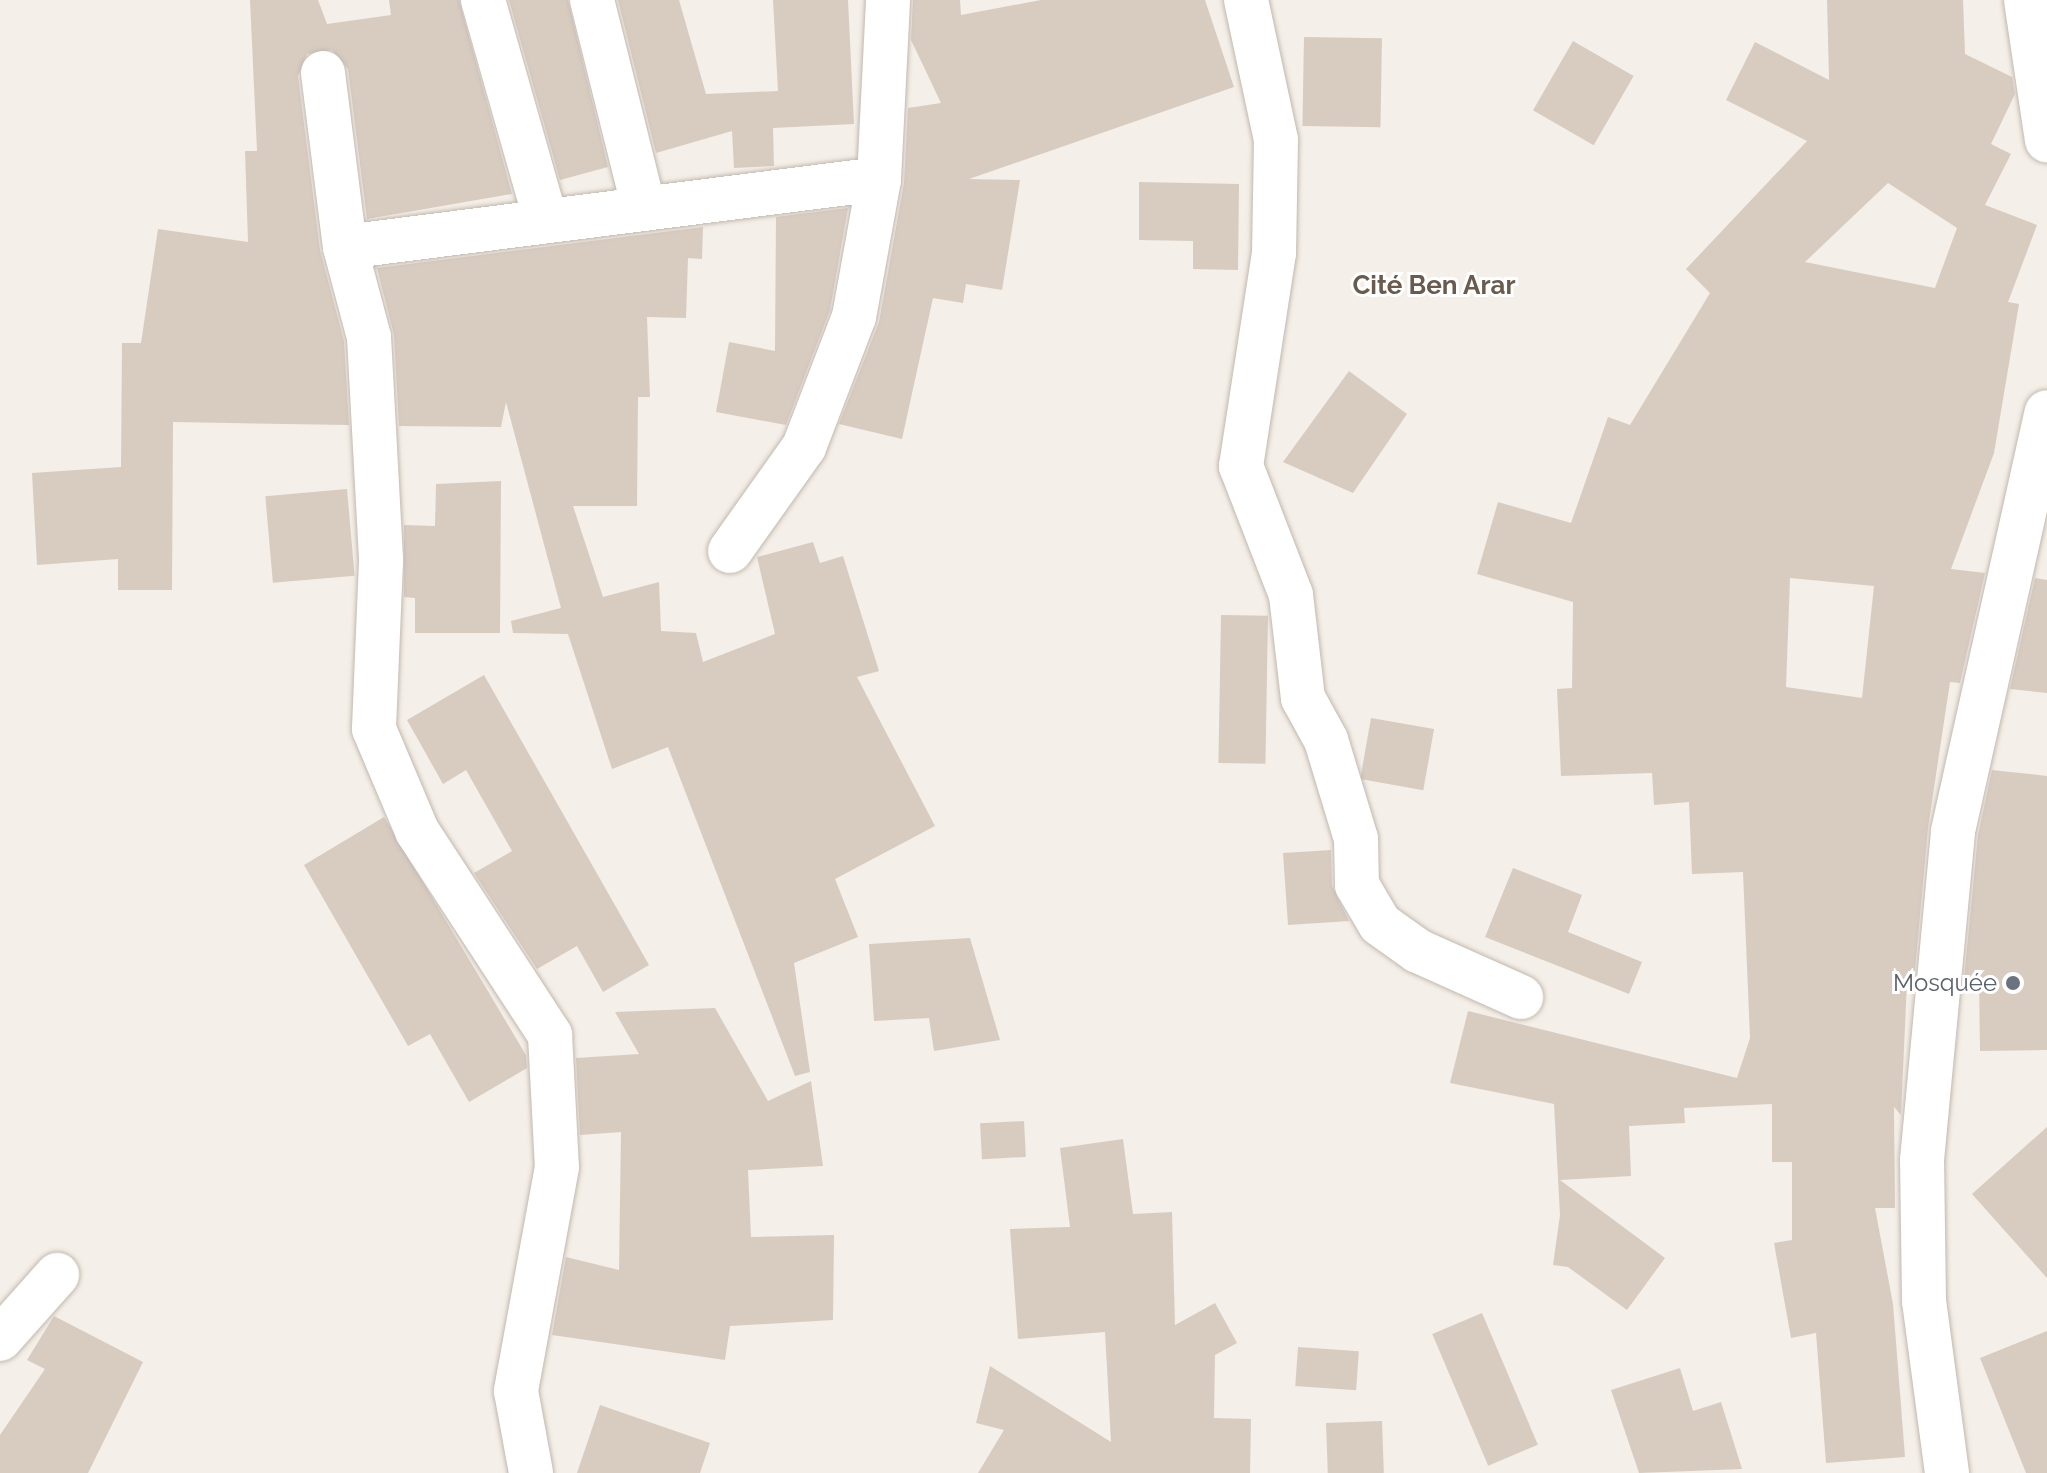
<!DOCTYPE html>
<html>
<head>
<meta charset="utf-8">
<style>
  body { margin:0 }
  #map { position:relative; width:2047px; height:1473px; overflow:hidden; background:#f4efe8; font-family:Raleway,sans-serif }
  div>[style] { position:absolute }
  .building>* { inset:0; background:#d8ccc1; transform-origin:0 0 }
  .roads { filter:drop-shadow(0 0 2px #c2b8ae) drop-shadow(0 0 2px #c2b8ae) }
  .minor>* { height:44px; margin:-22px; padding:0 22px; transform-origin:22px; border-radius:22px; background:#fff }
  .dots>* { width:22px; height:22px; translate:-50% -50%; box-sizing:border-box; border:4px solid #fff; border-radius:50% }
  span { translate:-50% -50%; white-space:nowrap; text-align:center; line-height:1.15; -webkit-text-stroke:6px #fff; paint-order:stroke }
  .worship-label { font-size:24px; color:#5b616d }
  .right { translate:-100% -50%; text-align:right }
  .neighbourhood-label { font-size:26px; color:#695b4e; font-weight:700 }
</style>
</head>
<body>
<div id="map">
  <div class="building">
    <i style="clip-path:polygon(250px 0,318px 0,327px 24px,391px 15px,389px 0,459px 0,512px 194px,367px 219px,348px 69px,332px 50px,307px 54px,298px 76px,320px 250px,344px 341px,349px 425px,173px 422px,172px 590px,118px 590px,118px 559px,37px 565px,32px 473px,121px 467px,122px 343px,141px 343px,158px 229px,248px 242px,245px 151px,257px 151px)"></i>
    <i style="clip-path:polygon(509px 0,568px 0,608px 167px,560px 180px)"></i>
    <i style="clip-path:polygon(618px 0,679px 0,706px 94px,778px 91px,773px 0,848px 0,854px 124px,773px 128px,774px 166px,734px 168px,732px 131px,656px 153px)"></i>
    <i style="clip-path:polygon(913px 0,960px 0,961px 15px,1041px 0,1205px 0,1234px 87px,969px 179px,1020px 180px,1002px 290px,966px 284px,963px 303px,933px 298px,902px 439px,839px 424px,879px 322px,904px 183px,908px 108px,941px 103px,911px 40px)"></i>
    <i style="clip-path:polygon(evenodd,1827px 0,1963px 0,1965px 54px,2012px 77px,2015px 94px,1991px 144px,2011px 154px,1985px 205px,2037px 225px,2008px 302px,2019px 304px,1994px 453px,1951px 569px,1985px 573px,1960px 683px,1950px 682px,1928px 828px,1914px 981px,1907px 982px,1901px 1115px,1894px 1107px,1895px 1208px,1875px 1208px,1893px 1304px,1905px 1457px,1826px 1463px,1816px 1333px,1791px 1338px,1774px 1243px,1792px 1240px,1792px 1162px,1772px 1162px,1772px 1104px,1684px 1108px,1685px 1123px,1629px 1126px,1631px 1176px,1560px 1180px,1665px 1258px,1627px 1310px,1568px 1267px,1553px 1265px,1560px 1215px,1554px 1104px,1450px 1083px,1468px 1011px,1737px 1078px,1750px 1038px,1743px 872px,1692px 874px,1689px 802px,1654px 805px,1652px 773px,1561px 776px,1557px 689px,1572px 688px,1573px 602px,1477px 574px,1498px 502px,1571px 523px,1608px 417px,1630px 425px,1710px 293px,1686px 269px,1807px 141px,1726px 100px,1755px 42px,1829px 80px,1827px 0,1888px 183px,1957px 228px,1935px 288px,1805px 262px,1888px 183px,1827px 0,1790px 578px,1874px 586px,1862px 698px,1786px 687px,1790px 578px)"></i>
    <i style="left:1304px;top:37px;width:78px;height:89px;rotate:1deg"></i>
    <i style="left:1573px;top:41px;width:70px;height:80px;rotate:30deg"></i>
    <i style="clip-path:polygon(1139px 182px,1239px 184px,1238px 270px,1193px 269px,1193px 241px,1139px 240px)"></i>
    <i style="clip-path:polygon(848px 208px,830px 310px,786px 425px,716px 412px,729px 342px,775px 351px,776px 217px)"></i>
    <i style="clip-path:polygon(703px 227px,702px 259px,688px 258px,686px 318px,647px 317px,650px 397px,638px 397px,637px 506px,573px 506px,603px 597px,659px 582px,661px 631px,696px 633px,703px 662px,775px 634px,757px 557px,813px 542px,820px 563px,843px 556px,879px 671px,857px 677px,935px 826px,835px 879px,858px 937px,794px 963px,810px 1072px,795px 1076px,668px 747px,612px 769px,568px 634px,513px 633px,511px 621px,561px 608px,506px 402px,501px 427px,399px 426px,394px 335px,377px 268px)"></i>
    <i style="clip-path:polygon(1349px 371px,1407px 414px,1353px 493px,1283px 462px)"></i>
    <i style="clip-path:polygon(501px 481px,500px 633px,415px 633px,415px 598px,404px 597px,404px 525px,435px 526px,436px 484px)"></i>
    <i style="left:347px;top:489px;width:87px;height:82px;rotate:85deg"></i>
    <i style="clip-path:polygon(2035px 578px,2047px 580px,2047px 693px,2010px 689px)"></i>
    <i style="left:1221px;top:615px;width:47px;height:148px;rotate:1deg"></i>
    <i style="clip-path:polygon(484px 675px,649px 965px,603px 992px,577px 946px,537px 969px,474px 873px,512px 851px,466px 770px,443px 784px,407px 720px)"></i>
    <i style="left:1371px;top:718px;width:64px;height:62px;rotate:10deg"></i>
    <i style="clip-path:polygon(1992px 770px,2047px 776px,2047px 1050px,1980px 1051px,1979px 979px,1964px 979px,1978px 835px)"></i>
    <i style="clip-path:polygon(384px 817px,526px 1055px,527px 1068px,469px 1102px,430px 1034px,408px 1046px,304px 865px)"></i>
    <i style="clip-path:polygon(1331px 850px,1332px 886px,1349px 921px,1288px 925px,1283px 853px)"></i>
    <i style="clip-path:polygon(1513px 868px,1582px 895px,1568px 932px,1642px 962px,1629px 994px,1485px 937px)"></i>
    <i style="clip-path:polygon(970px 938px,1000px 1040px,934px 1051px,929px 1018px,874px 1021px,869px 944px)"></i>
    <i style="clip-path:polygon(715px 1008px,768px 1101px,811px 1081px,823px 1166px,748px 1170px,751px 1237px,834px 1235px,833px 1320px,730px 1326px,725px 1360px,552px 1335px,566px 1257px,619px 1270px,621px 1132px,580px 1135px,576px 1058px,639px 1054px,615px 1012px)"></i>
    <i style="left:1024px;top:1121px;width:36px;height:44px;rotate:87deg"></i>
    <i style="clip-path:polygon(2047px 1127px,2047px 1278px,1972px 1194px)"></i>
    <i style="clip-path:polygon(1123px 1139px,1133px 1214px,1172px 1212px,1175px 1325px,1215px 1303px,1237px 1343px,1215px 1355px,1214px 1418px,1251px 1419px,1250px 1473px,978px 1473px,1004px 1430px,976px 1423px,990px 1366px,1111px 1442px,1105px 1332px,1018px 1339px,1010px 1229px,1070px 1227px,1060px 1148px)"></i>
    <i style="left:1482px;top:1313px;width:143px;height:54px;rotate:67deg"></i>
    <i style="clip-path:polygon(54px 1316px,143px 1362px,88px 1473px,0 1473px,0 1435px,45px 1369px,27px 1360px)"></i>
    <i style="clip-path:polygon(2047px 1331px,2047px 1473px,2026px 1473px,1980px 1358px)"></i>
    <i style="left:1298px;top:1347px;width:61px;height:39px;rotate:4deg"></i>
    <i style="clip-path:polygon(1680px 1368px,1693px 1411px,1721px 1402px,1742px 1469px,1639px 1473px,1611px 1390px)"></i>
    <i style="clip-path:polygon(600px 1405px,710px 1443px,700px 1473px,577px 1473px)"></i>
    <i style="left:1382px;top:1421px;width:52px;height:56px;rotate:88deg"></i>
  </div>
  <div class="roads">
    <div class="minor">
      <i style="left:483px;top:0;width:230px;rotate:74.1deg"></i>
      <i style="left:592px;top:0;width:215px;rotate:76deg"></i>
      <i style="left:1246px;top:0;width:143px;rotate:77.9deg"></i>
      <i style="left:1276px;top:140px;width:113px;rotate:91deg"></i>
      <i style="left:1274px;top:253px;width:216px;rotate:98.8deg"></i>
      <i style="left:1241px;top:466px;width:138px;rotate:68.8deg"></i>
      <i style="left:1291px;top:595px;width:104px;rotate:83.4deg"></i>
      <i style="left:1303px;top:698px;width:48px;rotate:61.3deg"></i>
      <i style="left:1326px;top:740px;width:103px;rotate:73.1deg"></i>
      <i style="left:1356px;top:839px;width:46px;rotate:88.8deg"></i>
      <i style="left:1357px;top:885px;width:45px;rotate:59.5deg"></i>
      <i style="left:1380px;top:924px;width:47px;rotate:35.4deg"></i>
      <i style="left:1418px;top:951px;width:113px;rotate:24.1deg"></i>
      <i style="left:2026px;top:0;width:142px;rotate:81.5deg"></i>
      <i style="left:323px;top:73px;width:175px;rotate:82.8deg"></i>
      <i style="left:345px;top:247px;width:93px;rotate:75.1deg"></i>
      <i style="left:369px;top:337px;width:224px;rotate:86.9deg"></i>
      <i style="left:381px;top:561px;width:168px;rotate:92.4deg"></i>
      <i style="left:374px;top:729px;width:111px;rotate:67.1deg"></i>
      <i style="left:417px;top:831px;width:244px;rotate:56.9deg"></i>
      <i style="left:550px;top:1035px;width:132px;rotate:87deg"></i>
      <i style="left:557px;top:1167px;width:228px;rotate:100.4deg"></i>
      <i style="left:516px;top:1391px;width:83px;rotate:79.6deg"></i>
      <i style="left:345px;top:247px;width:538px;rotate:-7.26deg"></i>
      <i style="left:730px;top:551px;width:128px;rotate:-54.6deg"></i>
      <i style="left:804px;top:447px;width:139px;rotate:-69deg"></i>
      <i style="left:854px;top:317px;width:140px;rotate:-79.7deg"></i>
      <i style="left:879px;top:179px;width:179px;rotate:-87.1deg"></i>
      <i style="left:0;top:1339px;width:86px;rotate:-48.3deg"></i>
      <i style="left:1947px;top:1473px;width:174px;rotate:-97.6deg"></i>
      <i style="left:1924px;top:1301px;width:141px;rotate:-90.8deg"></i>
      <i style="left:1922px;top:1160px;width:330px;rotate:-84.6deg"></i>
      <i style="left:1953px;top:831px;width:429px;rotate:-77.4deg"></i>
    </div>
  </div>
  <div class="dots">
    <i style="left:2013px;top:983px;background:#6b7280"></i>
  </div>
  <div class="worship-label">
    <span class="right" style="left:1997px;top:983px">Mosquée</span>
  </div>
  <div class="neighbourhood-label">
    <span style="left:1434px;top:286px">Cité Ben Arar</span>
  </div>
</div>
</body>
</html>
